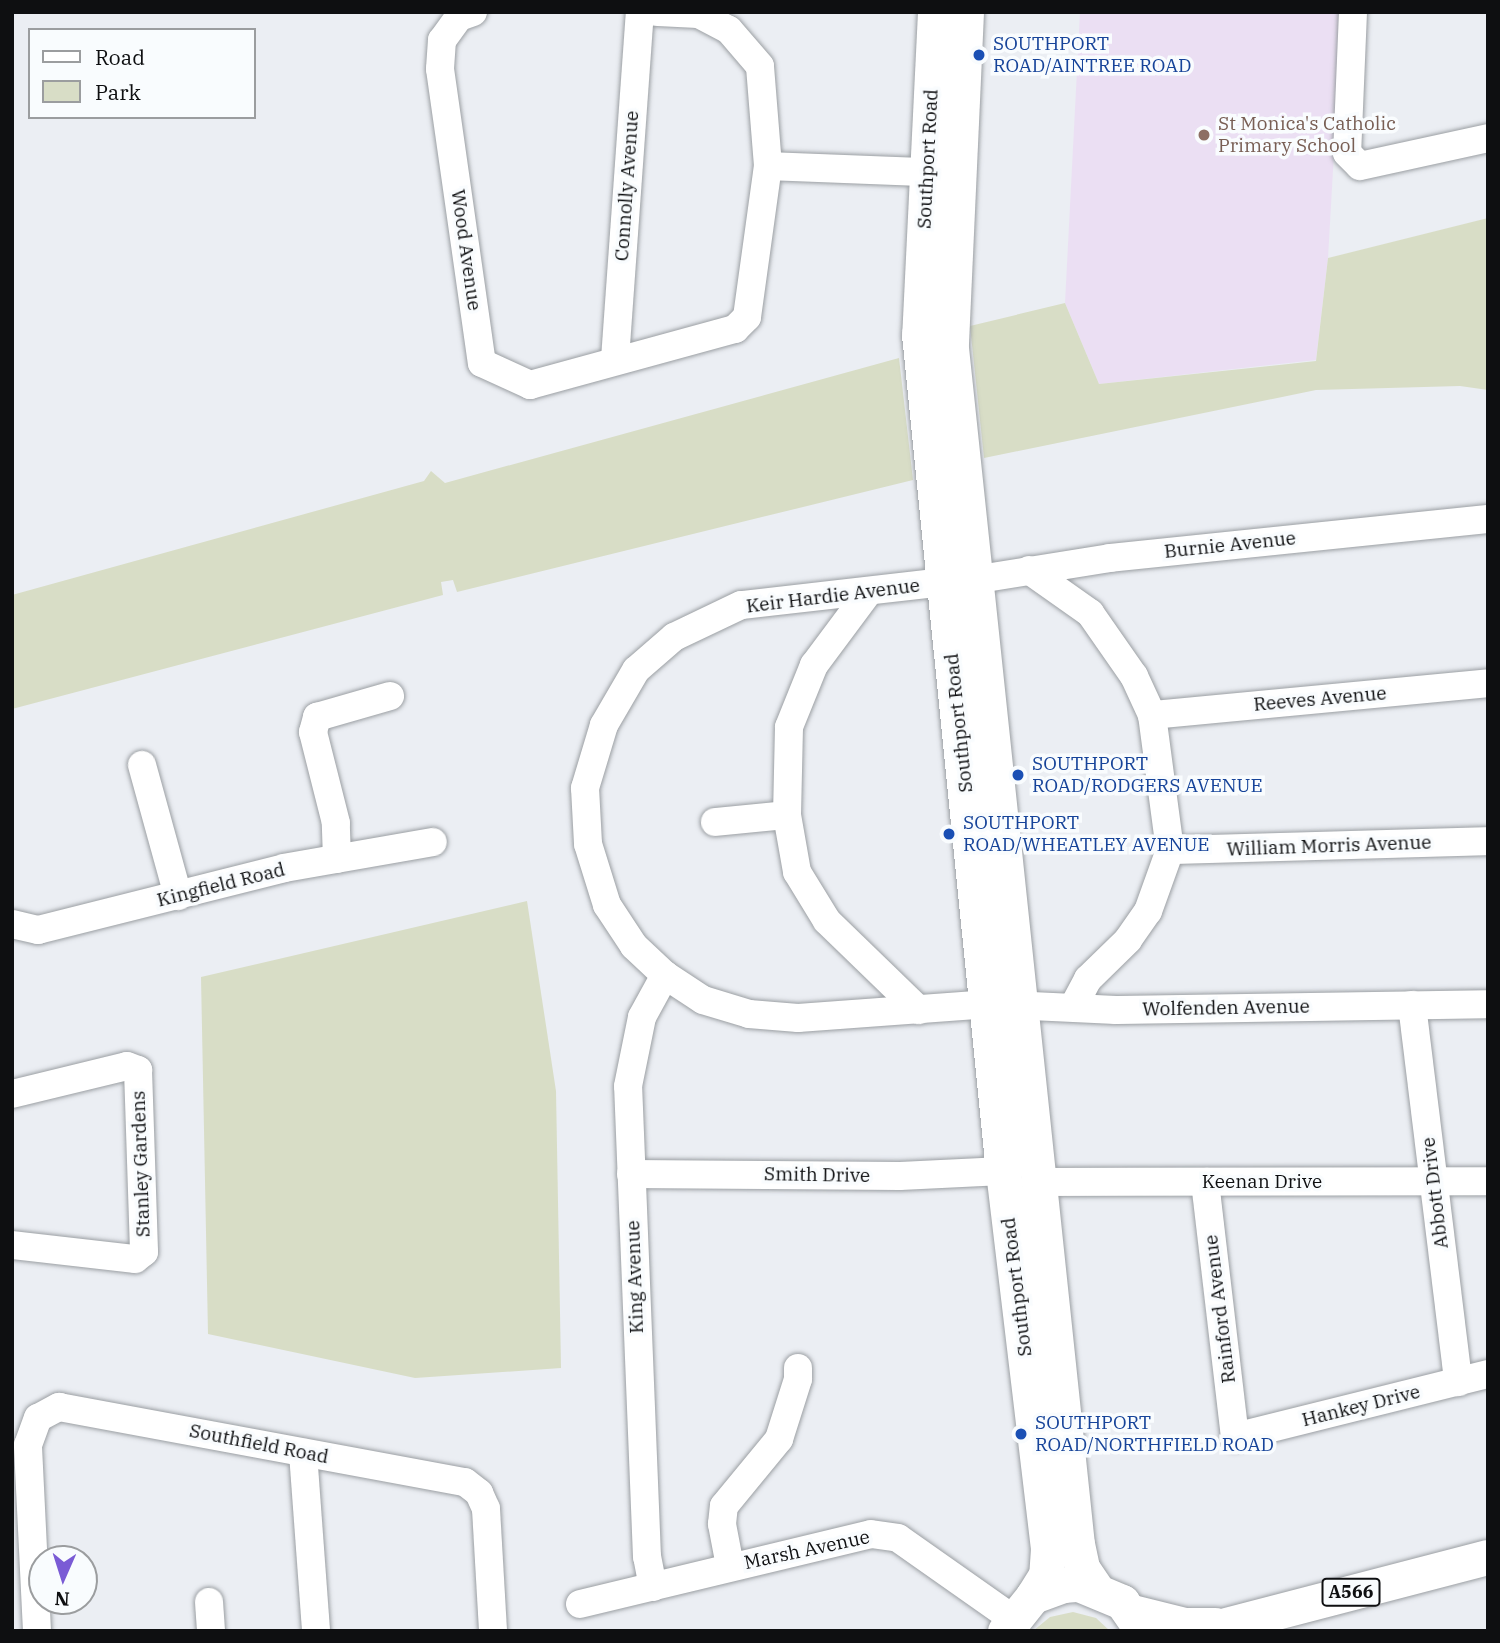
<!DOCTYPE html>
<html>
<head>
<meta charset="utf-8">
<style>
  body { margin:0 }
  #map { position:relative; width:1500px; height:1643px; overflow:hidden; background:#ebeef3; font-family:"IBM Plex Serif",serif }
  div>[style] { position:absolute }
  .education>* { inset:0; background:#ebdff3 }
  .green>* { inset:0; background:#d8ddc6 }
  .roads { filter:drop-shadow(0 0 2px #9b9fa3) drop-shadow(0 0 2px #9b9fa3) }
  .minor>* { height:28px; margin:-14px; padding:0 14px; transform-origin:14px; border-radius:14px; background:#fff }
  .major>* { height:35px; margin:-17.5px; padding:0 17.5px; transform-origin:17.5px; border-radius:17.5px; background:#fff }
  .dots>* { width:19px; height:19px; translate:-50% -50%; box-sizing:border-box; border:4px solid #f9fcfe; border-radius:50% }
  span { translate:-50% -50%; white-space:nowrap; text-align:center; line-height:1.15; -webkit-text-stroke:7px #f9fcfe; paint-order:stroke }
  .shield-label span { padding:2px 5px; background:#f9fcfe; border:2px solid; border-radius:5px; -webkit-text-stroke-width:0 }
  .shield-label { font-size:18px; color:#0e0f11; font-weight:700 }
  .transit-label { font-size:19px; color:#164399 }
  .left { translate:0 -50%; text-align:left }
  .education-label { font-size:19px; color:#785e54 }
  .street-label { font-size:19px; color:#0e0f11 }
  .frame { position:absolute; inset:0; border:14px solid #0e0f11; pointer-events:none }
  .legend { position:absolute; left:28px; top:28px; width:228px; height:91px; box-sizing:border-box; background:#f9fcfe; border:2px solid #9b9d9f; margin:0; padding:9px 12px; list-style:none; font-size:21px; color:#0e0f11 }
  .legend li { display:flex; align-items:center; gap:14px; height:35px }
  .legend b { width:35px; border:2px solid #9b9d9f }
  .north { position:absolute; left:28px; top:1545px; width:70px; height:70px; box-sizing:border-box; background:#f9fcfe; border:2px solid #9b9d9f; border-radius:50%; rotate:183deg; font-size:19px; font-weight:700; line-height:28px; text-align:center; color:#0e0f11 }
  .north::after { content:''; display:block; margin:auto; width:24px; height:32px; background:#7a5bd5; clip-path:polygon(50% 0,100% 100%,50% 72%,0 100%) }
</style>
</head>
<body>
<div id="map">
  <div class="education">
    <i style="clip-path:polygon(1080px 12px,1342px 12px,1328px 258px,1316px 360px,1099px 384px,1065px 303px)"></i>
  </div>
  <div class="green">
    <i style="clip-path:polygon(1488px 218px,1488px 390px,1460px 386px,1316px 390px,984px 458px,970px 326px,1065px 303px,1099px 384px,1316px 361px,1328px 258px)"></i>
    <i style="clip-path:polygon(899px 358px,913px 480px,457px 592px,453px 580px,441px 582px,443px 595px,12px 709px,12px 595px,424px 481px,431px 471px,445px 483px)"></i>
    <i style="clip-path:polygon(527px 901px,556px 1091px,561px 1368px,415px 1378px,208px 1334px,201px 977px)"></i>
    <i style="clip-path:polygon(1073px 1612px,1096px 1618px,1110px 1631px,1033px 1631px,1050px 1617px)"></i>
  </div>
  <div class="roads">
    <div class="minor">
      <i style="left:473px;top:12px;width:15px;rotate:160deg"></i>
      <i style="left:459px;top:17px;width:29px;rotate:126deg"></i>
      <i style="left:442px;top:40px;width:29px;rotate:94deg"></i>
      <i style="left:440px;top:69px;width:297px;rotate:81.9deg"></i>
      <i style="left:482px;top:363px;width:53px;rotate:24.6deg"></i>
      <i style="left:530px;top:385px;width:213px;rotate:-15.3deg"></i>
      <i style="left:735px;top:329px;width:17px;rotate:-45deg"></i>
      <i style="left:747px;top:317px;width:152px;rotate:-82.1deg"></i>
      <i style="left:768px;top:166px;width:100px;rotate:-94.6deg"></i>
      <i style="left:760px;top:66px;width:48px;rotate:-130.7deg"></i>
      <i style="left:729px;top:30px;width:34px;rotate:-152deg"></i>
      <i style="left:699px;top:14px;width:42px;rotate:-177.3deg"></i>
      <i style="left:1353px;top:12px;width:141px;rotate:92.4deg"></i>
      <i style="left:1347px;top:153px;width:18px;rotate:45deg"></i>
      <i style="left:1360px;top:166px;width:131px;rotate:-12.3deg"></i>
      <i style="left:768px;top:166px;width:159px;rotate:2.2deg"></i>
      <i style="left:615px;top:359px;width:348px;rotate:-85.9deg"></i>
      <i style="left:1029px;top:570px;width:75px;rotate:35.2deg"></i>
      <i style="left:1090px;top:613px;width:77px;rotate:55.1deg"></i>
      <i style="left:1134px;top:676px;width:43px;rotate:65.2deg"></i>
      <i style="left:1152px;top:715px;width:136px;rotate:82.4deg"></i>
      <i style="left:1170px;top:850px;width:65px;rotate:109.8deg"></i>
      <i style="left:1148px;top:911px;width:35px;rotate:125deg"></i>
      <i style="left:1128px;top:940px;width:56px;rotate:135.7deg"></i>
      <i style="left:1088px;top:979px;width:32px;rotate:118deg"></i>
      <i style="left:973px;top:580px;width:139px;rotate:-9.1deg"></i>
      <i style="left:1110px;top:558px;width:380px;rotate:-5.9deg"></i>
      <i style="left:944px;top:582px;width:204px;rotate:173.5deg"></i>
      <i style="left:741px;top:605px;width:74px;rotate:154.5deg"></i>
      <i style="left:674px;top:637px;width:50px;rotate:139deg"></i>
      <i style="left:636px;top:670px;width:64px;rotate:120.2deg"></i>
      <i style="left:604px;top:725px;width:66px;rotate:106.8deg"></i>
      <i style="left:585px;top:788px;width:56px;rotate:86.9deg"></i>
      <i style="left:588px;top:844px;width:64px;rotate:72.7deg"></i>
      <i style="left:607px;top:905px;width:49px;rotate:56.6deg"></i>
      <i style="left:634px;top:946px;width:42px;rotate:43.1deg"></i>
      <i style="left:665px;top:975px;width:45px;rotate:33.3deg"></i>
      <i style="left:703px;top:1000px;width:48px;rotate:16.9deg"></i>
      <i style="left:749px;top:1014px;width:49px;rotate:4.7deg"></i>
      <i style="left:798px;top:1018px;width:192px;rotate:-4.2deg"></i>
      <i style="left:989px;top:1004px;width:127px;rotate:2.7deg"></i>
      <i style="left:1116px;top:1010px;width:372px;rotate:-0.9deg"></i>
      <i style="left:867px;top:594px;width:89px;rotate:126.7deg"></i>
      <i style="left:814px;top:665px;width:67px;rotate:112deg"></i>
      <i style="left:789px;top:727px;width:88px;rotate:91.3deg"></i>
      <i style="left:787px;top:815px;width:58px;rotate:80deg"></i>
      <i style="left:797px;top:872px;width:57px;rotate:58.5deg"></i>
      <i style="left:827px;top:921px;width:128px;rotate:44.1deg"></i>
      <i style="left:1152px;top:715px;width:338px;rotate:-5.4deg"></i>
      <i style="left:142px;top:765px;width:136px;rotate:74.6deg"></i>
      <i style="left:715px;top:822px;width:72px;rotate:-5.6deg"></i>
      <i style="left:1170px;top:850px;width:318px;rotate:-1.6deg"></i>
      <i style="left:337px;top:859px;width:36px;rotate:-92deg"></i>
      <i style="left:336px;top:823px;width:94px;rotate:-104.2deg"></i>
      <i style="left:313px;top:732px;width:16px;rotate:-75deg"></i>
      <i style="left:317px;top:717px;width:76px;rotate:-16deg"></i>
      <i style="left:12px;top:924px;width:27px;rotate:13deg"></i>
      <i style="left:38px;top:930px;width:254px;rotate:-14.1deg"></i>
      <i style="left:284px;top:868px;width:151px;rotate:-9.9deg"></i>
      <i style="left:1412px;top:1005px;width:380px;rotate:83deg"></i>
      <i style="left:12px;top:1094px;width:118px;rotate:-13.7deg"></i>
      <i style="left:127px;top:1066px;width:12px;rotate:20deg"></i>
      <i style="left:138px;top:1070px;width:182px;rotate:88.1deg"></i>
      <i style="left:144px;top:1252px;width:11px;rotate:142deg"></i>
      <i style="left:135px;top:1259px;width:124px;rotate:-173.5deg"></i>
      <i style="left:631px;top:1174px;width:269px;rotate:0.4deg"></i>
      <i style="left:900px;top:1176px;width:103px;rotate:-2.8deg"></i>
      <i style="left:1037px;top:1182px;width:451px;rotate:-0.1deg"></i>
      <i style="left:1205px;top:1182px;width:257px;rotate:83.3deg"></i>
      <i style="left:1235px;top:1437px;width:261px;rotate:-14deg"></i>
      <i style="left:303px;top:1453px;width:178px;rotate:85.8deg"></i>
      <i style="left:730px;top:1566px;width:43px;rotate:-100.8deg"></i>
      <i style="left:722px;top:1524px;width:18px;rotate:-84deg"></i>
      <i style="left:724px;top:1506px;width:87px;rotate:-50.6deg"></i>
      <i style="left:779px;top:1439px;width:63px;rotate:-72.4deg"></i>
      <i style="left:798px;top:1379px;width:11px;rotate:-90deg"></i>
      <i style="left:653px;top:1587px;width:31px;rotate:-101deg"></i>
      <i style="left:647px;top:1557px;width:471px;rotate:-92.3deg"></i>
      <i style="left:628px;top:1086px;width:70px;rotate:-78.5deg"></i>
      <i style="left:642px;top:1017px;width:48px;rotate:-61.3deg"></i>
      <i style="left:209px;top:1602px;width:29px;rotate:86deg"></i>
      <i style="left:580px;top:1604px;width:299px;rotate:-13.5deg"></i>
      <i style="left:871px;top:1534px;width:27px;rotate:8deg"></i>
      <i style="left:898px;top:1538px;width:139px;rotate:35.1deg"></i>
      <i style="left:37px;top:1631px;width:186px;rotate:-92.8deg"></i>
      <i style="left:28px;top:1445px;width:29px;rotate:-70deg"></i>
      <i style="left:38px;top:1418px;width:24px;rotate:-28deg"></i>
      <i style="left:59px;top:1407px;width:413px;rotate:10.5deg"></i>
      <i style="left:465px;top:1482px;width:18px;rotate:38deg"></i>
      <i style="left:479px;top:1493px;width:17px;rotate:66deg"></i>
      <i style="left:486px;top:1509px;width:122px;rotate:86.7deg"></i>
    </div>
    <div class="major">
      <i style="left:935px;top:12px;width:322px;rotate:92.8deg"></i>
      <i style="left:919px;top:334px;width:841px;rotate:84.27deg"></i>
      <i style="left:1003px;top:1171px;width:381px;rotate:83.2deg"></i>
      <i style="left:1048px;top:1549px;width:26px;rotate:94deg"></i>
      <i style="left:1046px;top:1575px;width:25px;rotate:122deg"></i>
      <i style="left:966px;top:12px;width:336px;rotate:92.6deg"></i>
      <i style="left:951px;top:348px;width:1203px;rotate:83.99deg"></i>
      <i style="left:1077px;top:1544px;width:25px;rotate:78deg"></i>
      <i style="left:1082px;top:1568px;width:23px;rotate:56deg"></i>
      <i style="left:1132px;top:1612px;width:54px;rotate:14deg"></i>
      <i style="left:1184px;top:1625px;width:31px"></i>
      <i style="left:1005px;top:1631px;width:45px;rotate:-51.3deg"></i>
      <i style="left:1033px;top:1596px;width:32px;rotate:-20deg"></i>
      <i style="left:1063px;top:1585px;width:16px;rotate:-4deg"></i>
      <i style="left:1079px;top:1584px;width:47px;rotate:22.7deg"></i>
      <i style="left:1122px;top:1602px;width:35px;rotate:55deg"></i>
      <i style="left:1203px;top:1631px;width:294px;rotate:-14.6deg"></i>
    </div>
  </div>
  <div class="dots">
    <i style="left:979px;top:55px;background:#1a4fb4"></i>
    <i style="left:1204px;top:135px;background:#8d6e63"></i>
    <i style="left:1018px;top:775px;background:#1a4fb4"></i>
    <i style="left:949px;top:834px;background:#1a4fb4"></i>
    <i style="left:1021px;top:1434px;background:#1a4fb4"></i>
  </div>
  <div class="shield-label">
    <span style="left:1351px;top:1592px">A566</span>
  </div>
  <div class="transit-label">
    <span class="left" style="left:993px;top:55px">SOUTHPORT<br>ROAD/AINTREE ROAD</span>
    <span class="left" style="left:1032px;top:775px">SOUTHPORT<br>ROAD/RODGERS AVENUE</span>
    <span class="left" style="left:963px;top:834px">SOUTHPORT<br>ROAD/WHEATLEY AVENUE</span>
    <span class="left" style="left:1035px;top:1434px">SOUTHPORT<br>ROAD/NORTHFIELD ROAD</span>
  </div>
  <div class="education-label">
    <span class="left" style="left:1218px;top:135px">St Monica's Catholic<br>Primary School</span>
  </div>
  <div class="street-label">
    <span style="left:928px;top:159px;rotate:-87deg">Southport Road</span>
    <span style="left:627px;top:186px;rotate:-86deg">Connolly Avenue</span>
    <span style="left:466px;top:250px;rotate:82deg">Wood Avenue</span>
    <span style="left:1230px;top:545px;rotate:-6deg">Burnie Avenue</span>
    <span style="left:833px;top:596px;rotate:-7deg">Keir Hardie Avenue</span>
    <span style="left:1320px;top:699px;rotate:-5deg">Reeves Avenue</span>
    <span style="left:959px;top:723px;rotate:-96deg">Southport Road</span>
    <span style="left:1329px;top:846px;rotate:-2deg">William Morris Avenue</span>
    <span style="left:221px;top:885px;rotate:-14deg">Kingfield Road</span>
    <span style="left:1226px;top:1008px;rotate:-1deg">Wolfenden Avenue</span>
    <span style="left:141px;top:1164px;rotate:-92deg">Stanley Gardens</span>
    <span style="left:817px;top:1175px;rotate:1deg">Smith Drive</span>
    <span style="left:1262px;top:1182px">Keenan Drive</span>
    <span style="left:1435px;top:1193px;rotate:-97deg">Abbott Drive</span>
    <span style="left:635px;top:1277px;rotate:-92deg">King Avenue</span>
    <span style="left:1017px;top:1287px;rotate:-97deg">Southport Road</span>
    <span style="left:1220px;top:1309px;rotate:-97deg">Rainford Avenue</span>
    <span style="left:1361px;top:1406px;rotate:-14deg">Hankey Drive</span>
    <span style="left:259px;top:1444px;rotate:11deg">Southfield Road</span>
    <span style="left:807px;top:1550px;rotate:-12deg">Marsh Avenue</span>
  </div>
  <div class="frame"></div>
  <ul class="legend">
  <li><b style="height:9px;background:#fff"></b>Road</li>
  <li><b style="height:19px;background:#d8ddc6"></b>Park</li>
  </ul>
  <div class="north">N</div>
</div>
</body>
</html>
